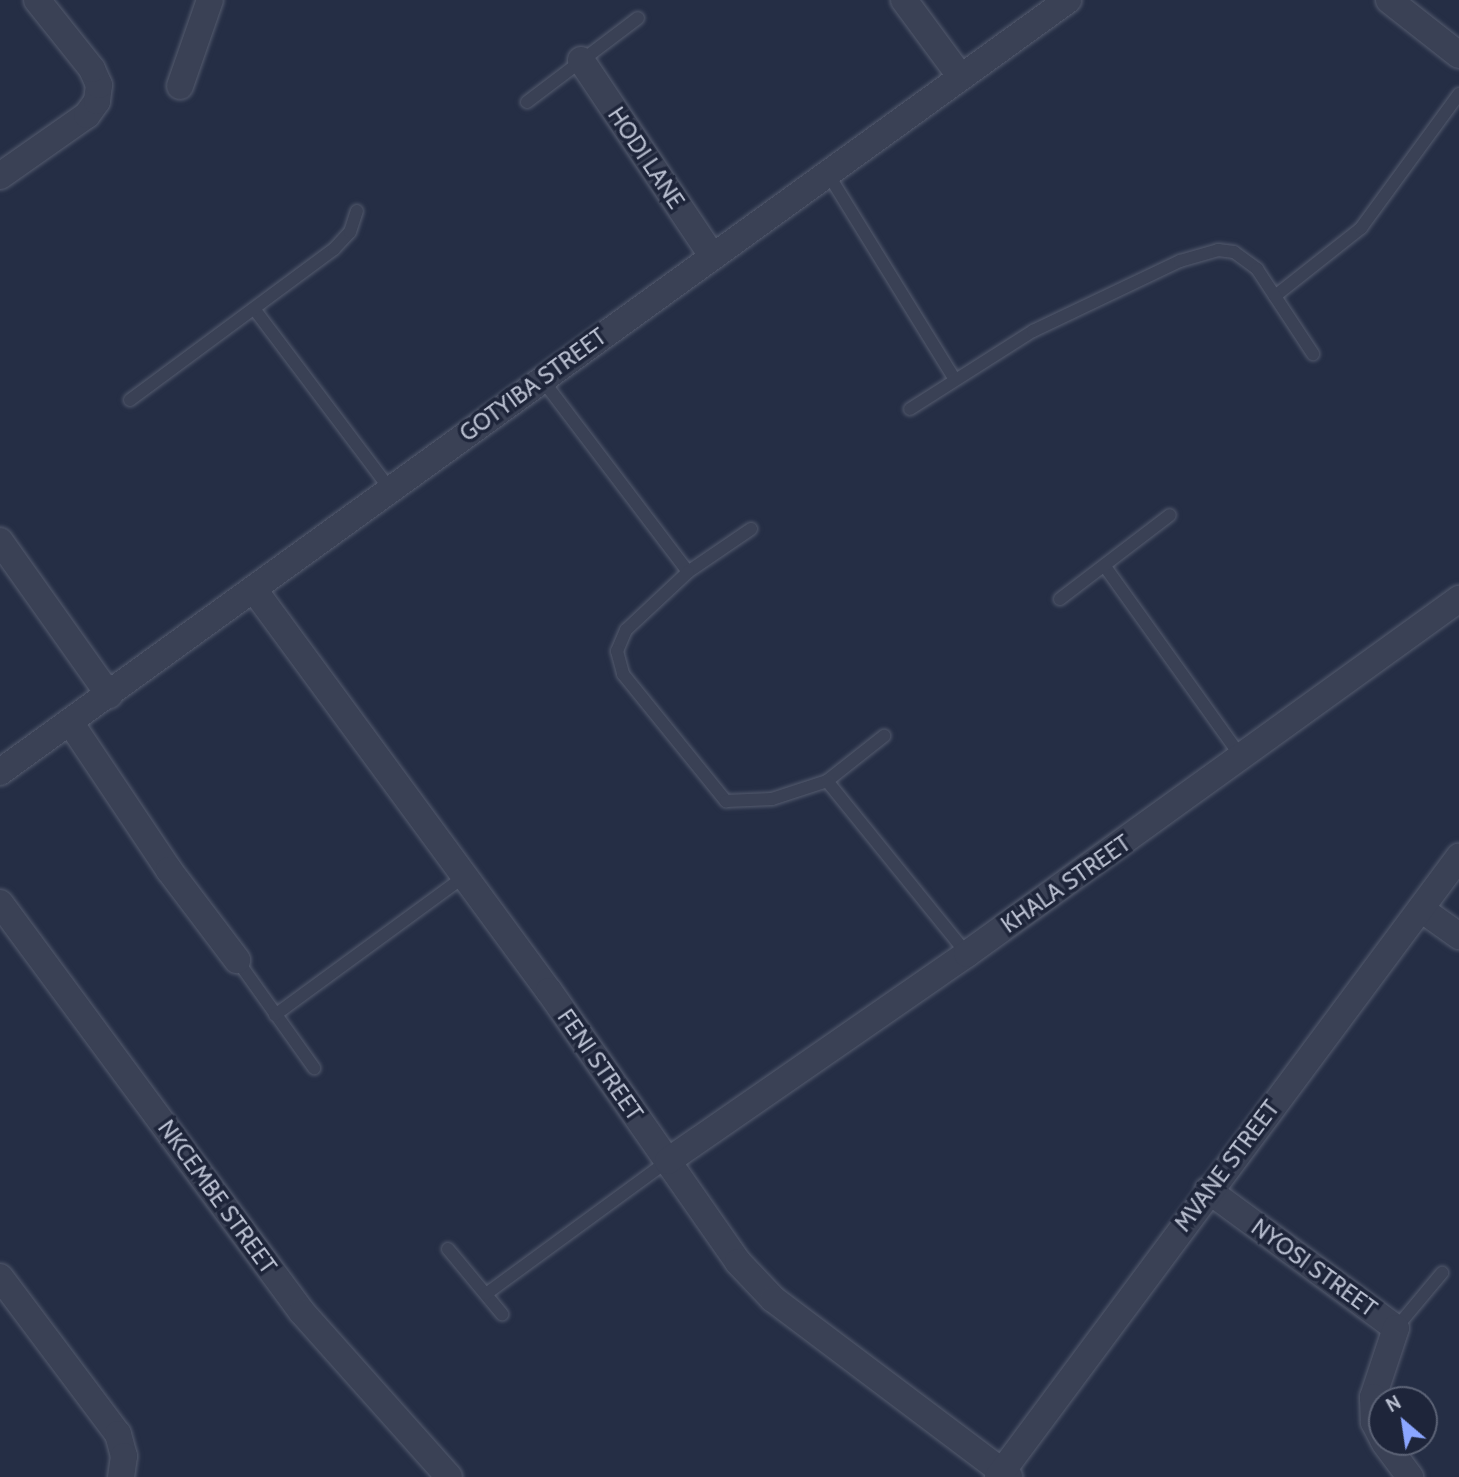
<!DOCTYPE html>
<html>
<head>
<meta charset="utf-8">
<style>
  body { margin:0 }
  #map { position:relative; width:1459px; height:1477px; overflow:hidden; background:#252e45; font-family:Cabin,sans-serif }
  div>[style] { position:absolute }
  .roads { filter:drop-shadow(0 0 2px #555c6f) drop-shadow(0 0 2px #555c6f) }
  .service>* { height:12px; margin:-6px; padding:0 6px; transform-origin:6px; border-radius:6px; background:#3a4155 }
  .minor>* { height:26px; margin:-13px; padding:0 13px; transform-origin:13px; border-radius:13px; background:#3a4155 }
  span { translate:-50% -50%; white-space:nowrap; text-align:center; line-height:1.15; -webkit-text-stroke:7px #1e253a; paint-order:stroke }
  .street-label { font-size:23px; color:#b7bdce }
  .north { position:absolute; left:1368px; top:1386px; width:70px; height:70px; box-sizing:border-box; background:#1e253a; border:2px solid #5b6275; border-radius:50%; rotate:331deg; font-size:19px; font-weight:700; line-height:28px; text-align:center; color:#b7bdce }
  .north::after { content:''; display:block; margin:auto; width:24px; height:32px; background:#8ba6ff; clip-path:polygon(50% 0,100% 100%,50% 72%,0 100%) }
</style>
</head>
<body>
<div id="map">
  <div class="roads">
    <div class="service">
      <i style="left:527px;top:102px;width:139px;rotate:-37.1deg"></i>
      <i style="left:828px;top:174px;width:240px;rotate:58.3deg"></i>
      <i style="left:1275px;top:296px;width:110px;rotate:-38.3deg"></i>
      <i style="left:1361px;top:228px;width:166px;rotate:-53.8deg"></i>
      <i style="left:255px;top:310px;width:224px;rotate:53deg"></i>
      <i style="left:541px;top:378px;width:243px;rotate:52.8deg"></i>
      <i style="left:130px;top:400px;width:254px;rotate:-36.5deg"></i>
      <i style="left:334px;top:249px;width:23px;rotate:-47deg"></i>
      <i style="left:350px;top:232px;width:22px;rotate:-72deg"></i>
      <i style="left:910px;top:409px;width:146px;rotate:-32.4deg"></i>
      <i style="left:1033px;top:331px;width:163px;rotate:-25.5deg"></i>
      <i style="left:1180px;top:261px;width:40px;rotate:-16deg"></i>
      <i style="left:1218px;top:250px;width:16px;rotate:7deg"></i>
      <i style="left:1234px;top:252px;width:29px;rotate:36deg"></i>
      <i style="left:1257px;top:269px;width:102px;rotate:56.6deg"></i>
      <i style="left:751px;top:529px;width:76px;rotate:145.7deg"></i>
      <i style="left:688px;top:572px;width:85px;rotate:136.9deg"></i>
      <i style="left:626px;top:630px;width:23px;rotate:113deg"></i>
      <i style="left:617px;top:651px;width:24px;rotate:75deg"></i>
      <i style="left:623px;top:674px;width:164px;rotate:51deg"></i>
      <i style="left:726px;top:801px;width:46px;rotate:-2.5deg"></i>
      <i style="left:772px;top:799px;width:58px;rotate:-18.1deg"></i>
      <i style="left:827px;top:781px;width:73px;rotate:-38.3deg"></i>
      <i style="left:1106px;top:568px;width:234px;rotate:54.4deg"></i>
      <i style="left:1060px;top:599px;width:138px;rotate:-37.4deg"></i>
      <i style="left:827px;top:781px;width:223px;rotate:51deg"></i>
      <i style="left:237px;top:960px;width:133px;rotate:54.5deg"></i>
      <i style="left:275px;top:1015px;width:232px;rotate:-36.2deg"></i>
      <i style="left:448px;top:1249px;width:85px;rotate:50.3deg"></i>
      <i style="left:486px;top:1294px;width:225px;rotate:-36.2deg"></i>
      <i style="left:1396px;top:1328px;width:72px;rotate:-50.1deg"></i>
    </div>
    <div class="minor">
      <i style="left:904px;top:0;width:94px;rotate:53.6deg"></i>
      <i style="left:1389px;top:0;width:89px;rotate:38.2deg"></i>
      <i style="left:581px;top:60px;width:236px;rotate:56.2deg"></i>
      <i style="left:180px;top:86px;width:91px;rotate:-70.8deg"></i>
      <i style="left:0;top:176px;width:106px;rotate:-35deg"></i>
      <i style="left:87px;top:115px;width:17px;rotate:-54deg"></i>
      <i style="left:97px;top:101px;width:16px;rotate:-83deg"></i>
      <i style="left:99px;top:85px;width:17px;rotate:-114deg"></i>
      <i style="left:92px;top:69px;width:88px;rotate:-128.6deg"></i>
      <i style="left:0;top:541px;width:189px;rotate:54.7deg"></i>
      <i style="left:255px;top:591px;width:496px;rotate:53.7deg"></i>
      <i style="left:549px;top:991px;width:330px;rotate:55.1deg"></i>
      <i style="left:738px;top:1262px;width:51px;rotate:46.6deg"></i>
      <i style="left:773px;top:1299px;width:296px;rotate:37deg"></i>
      <i style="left:70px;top:722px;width:178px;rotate:56.2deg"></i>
      <i style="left:169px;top:870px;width:113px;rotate:52.9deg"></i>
      <i style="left:0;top:772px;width:1318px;rotate:-35.86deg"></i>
      <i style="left:0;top:903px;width:508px;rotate:53.56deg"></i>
      <i style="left:302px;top:1312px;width:221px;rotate:48.3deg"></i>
      <i style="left:1421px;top:909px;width:47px;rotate:35.4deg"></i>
      <i style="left:668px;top:1161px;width:364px;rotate:-34.7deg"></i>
      <i style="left:967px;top:954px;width:607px;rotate:-35.81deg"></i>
      <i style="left:1208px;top:1190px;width:233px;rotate:36.3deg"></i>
      <i style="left:1396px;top:1328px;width:73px;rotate:108.4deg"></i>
      <i style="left:1373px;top:1397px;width:25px;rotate:88deg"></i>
      <i style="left:1374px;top:1422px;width:18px;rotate:63deg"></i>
      <i style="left:0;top:1277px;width:196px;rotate:53.1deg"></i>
      <i style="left:118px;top:1434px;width:23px;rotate:75deg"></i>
      <i style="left:124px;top:1456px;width:21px;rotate:98deg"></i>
      <i style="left:1384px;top:1442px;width:44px;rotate:53.4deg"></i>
      <i style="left:998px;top:1477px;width:773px;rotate:-53.37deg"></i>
    </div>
  </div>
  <div class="street-label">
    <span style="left:646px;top:158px;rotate:56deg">HODI LANE</span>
    <span style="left:533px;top:385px;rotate:-36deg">GOTYIBA STREET</span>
    <span style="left:1066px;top:884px;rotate:-35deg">KHALA STREET</span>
    <span style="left:600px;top:1065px;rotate:55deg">FENI STREET</span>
    <span style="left:1227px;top:1166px;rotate:-53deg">MVANE STREET</span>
    <span style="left:217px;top:1197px;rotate:54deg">NKCEMBE STREET</span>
    <span style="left:1314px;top:1268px;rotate:36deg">NYOSI STREET</span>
  </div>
  <div class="north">N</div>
</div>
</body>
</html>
